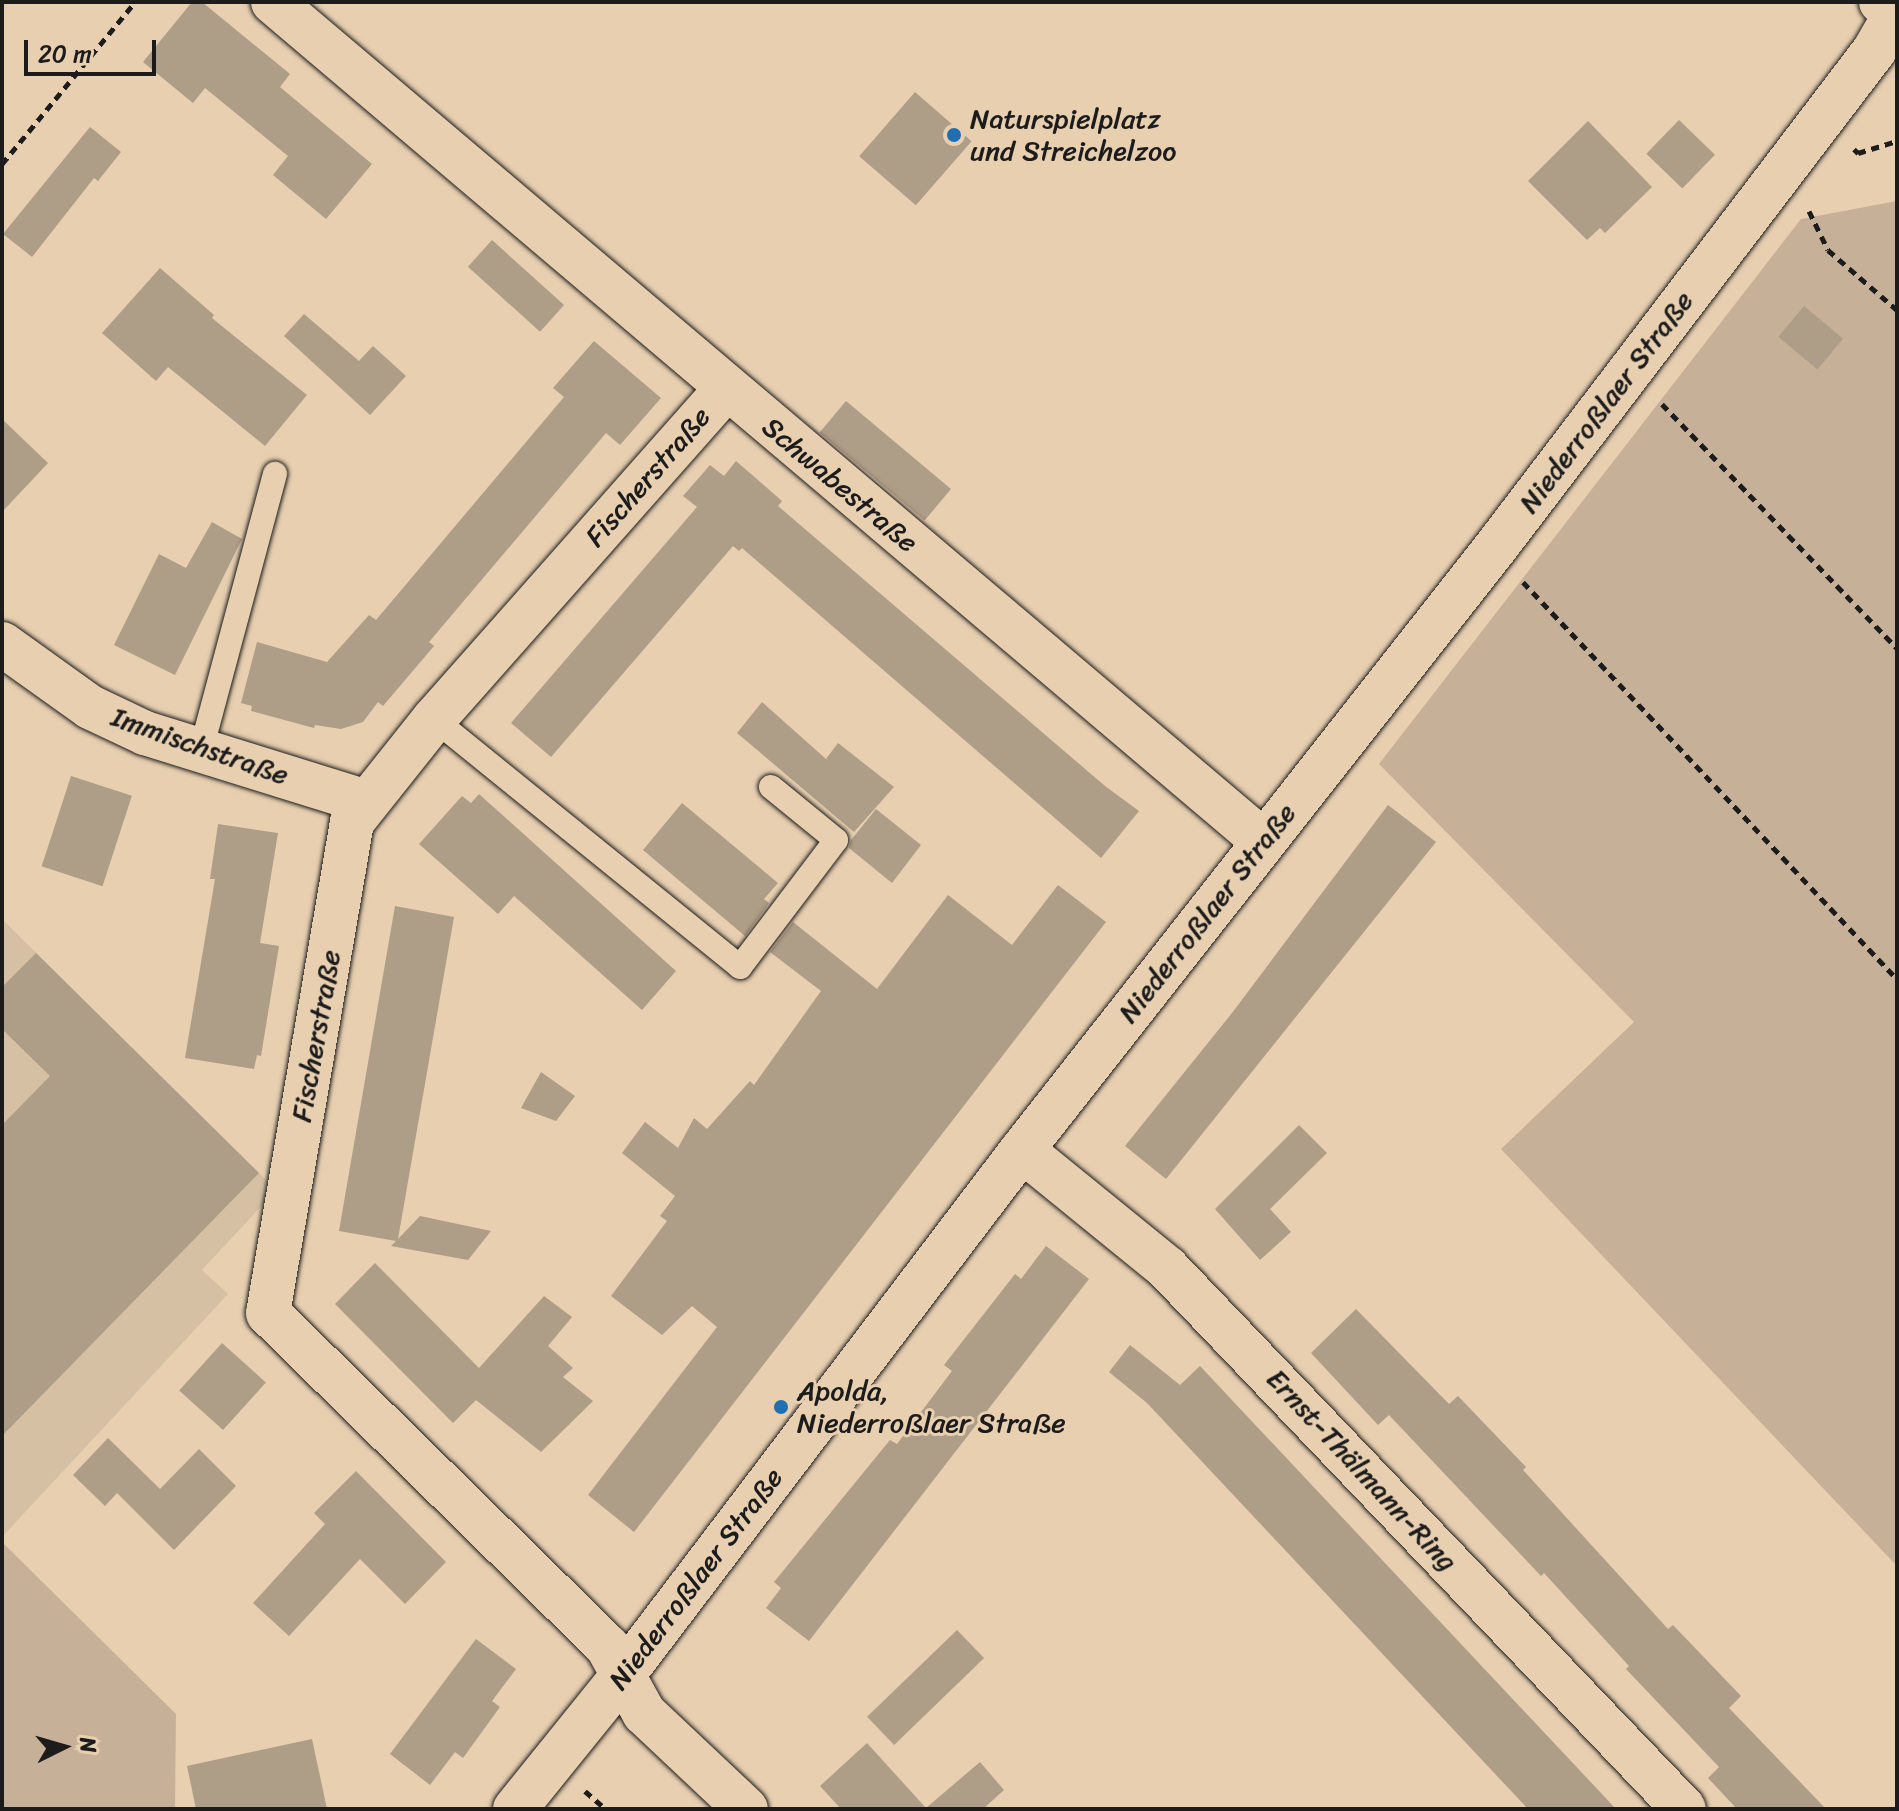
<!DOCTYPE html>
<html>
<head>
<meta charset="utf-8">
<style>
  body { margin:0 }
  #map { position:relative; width:1899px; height:1811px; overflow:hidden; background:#e7cfb0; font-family:Sriracha,sans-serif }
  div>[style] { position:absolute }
  .built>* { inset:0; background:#d6c0a4 }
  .green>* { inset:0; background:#c6b198 }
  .building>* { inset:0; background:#ae9d87; transform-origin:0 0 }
  .path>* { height:5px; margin-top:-2.5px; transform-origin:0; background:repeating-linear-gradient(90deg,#1c1c1c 0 8px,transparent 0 14px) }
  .roads { filter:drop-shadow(0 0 2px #1c1c1c) drop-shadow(0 0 2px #1c1c1c) }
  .service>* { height:24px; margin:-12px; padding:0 12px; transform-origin:12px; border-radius:12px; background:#e7cfb0 }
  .minor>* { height:44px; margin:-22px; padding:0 22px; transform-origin:22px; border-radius:22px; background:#e7cfb0 }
  .secondary>* { height:44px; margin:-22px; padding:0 22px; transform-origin:22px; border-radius:22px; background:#e7cfb0 }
  .primary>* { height:44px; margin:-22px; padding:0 22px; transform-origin:22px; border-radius:22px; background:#e7cfb0 }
  .dots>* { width:22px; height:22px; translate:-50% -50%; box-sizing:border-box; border:4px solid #e7cfb0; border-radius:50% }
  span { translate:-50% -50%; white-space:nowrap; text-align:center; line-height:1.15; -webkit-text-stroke:6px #e7cfb0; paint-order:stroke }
  .poi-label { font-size:28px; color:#1c1c1c }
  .left { translate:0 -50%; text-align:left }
  .street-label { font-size:28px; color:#1c1c1c }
  .frame { position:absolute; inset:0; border:4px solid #1c1c1c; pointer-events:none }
  .north { position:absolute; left:24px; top:1707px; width:80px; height:80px; -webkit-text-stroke:6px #e7cfb0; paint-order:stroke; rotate:85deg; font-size:22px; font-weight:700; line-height:32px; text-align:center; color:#1c1c1c }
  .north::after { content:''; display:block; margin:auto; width:28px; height:36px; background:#1c1c1c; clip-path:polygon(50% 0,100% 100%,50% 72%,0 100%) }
  .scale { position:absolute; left:24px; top:40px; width:132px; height:36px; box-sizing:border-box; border:4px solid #1c1c1c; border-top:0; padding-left:10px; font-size:24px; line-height:28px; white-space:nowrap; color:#1c1c1c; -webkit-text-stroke:6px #e7cfb0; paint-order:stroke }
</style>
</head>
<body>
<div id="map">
  <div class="built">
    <i style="clip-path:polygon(2px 919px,271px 1185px,268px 1199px,202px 1270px,228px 1294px,2px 1537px)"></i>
  </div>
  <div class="green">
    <i style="clip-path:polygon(1897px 201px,1897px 1566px,1501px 1149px,1634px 1022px,1379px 764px,1801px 219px)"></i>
    <i style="clip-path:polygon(2px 1542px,176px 1714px,175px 1809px,2px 1809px)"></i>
  </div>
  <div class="building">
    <i style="clip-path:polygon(192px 2px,202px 2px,290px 74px,280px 87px,372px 164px,326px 219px,273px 175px,288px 156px,205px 88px,193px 103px,143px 62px)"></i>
    <i style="left:915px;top:92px;width:75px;height:85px;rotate:41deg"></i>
    <i style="left:1679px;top:120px;width:50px;height:47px;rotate:44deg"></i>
    <i style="clip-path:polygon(1588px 121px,1652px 187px,1605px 233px,1600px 228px,1587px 240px,1528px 181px)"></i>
    <i style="clip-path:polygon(90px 127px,121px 152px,98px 181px,94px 178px,32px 257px,3px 234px)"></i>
    <i style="left:492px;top:240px;width:97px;height:36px;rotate:42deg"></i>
    <i style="clip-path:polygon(160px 268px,214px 315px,212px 318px,307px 395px,265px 446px,168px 367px,156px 381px,102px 333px)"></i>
    <i style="left:1804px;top:306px;width:51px;height:40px;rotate:40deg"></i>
    <i style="clip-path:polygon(304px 314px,359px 361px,373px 346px,406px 376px,370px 415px,284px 336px)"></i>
    <i style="clip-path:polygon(594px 341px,661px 398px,620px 445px,606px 433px,429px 642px,434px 646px,383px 706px,378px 702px,363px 722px,341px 729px,315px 725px,314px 728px,251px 711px,252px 706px,241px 703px,257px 642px,327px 662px,369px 615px,376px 620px,564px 397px,553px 388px)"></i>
    <i style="left:846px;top:401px;width:137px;height:41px;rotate:40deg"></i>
    <i style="clip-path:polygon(2px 419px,48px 463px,2px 512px)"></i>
    <i style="clip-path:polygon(736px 461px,782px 501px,778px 506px,1105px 786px,1139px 811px,1101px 858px,742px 548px,739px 551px,733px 546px,551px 757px,511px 723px,697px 507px,683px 496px,710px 465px,724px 476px)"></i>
    <i style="clip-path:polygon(212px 522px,242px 539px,175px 675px,114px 645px,159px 554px,186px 568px)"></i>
    <i style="clip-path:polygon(762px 702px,826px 759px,838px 743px,894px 787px,854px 832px,737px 733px)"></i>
    <i style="left:71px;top:776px;width:64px;height:95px;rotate:18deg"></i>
    <i style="clip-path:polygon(479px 794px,676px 971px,642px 1010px,514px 896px,498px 914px,419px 844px,462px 796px,471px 803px)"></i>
    <i style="clip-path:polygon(682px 803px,778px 883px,764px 899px,769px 903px,745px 936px,643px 850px)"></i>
    <i style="clip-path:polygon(1388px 805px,1436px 842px,1166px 1179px,1125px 1146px,1232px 1013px)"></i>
    <i style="clip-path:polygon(876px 809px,921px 845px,892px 883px,849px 848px,851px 840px)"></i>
    <i style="clip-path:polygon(218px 824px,278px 833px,260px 943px,279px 946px,261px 1056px,257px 1055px,254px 1069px,185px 1058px,215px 879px,210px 879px)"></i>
    <i style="clip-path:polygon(1058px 885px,1106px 922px,634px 1532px,588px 1495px,717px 1327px,692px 1306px,662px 1335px,611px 1296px,667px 1221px,660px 1216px,675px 1196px,622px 1153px,645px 1122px,678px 1148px,694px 1118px,707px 1129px,750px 1081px,754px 1085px,821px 991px,770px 952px,793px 922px,877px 989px,948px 895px,1012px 945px)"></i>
    <i style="clip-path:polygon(395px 906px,454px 917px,398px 1239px,420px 1216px,491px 1231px,468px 1260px,391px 1246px,396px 1241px,339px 1231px)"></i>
    <i style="clip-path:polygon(36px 953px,259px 1173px,2px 1436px,2px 1125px,50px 1076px,2px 1029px,2px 987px)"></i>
    <i style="clip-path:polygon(541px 1072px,575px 1096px,556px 1121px,521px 1108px)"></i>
    <i style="clip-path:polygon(1299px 1125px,1327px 1153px,1270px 1209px,1291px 1232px,1260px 1260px,1215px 1209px)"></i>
    <i style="clip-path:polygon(1046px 1246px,1089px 1279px,809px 1641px,766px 1608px,781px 1588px,774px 1582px,890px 1440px,897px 1444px,952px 1371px,944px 1365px,1015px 1274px,1021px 1279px)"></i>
    <i style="clip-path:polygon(375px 1263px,479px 1368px,544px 1296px,572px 1317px,548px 1346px,573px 1368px,563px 1377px,593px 1401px,541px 1452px,476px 1400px,453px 1423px,335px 1304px)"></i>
    <i style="clip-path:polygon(1356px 1309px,1449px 1404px,1458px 1396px,1526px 1467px,1523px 1470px,1668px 1629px,1673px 1625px,1741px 1696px,1729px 1708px,1826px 1809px,1737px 1809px,1708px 1778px,1719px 1767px,1626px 1669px,1629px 1666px,1544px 1573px,1541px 1576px,1389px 1415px,1378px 1425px,1311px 1353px)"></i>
    <i style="left:222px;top:1343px;width:59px;height:64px;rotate:42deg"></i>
    <i style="clip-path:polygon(1130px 1345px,1180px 1385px,1200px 1366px,1616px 1809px,1528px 1809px,1147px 1403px,1109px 1372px)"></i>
    <i style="clip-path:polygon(108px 1438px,160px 1489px,199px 1449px,236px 1486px,174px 1550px,117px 1493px,105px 1506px,73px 1475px)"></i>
    <i style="clip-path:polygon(356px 1471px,446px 1562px,405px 1604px,360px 1559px,289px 1636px,253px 1603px,325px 1524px,314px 1513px)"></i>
    <i style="left:957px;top:1630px;width:39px;height:125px;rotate:46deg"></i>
    <i style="clip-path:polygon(476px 1639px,516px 1669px,492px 1701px,500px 1707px,463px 1758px,455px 1752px,430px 1785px,390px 1754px)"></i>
    <i style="clip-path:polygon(312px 1739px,327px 1809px,196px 1809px,187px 1766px)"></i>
    <i style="clip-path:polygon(867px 1743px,926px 1808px,980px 1762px,1004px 1790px,983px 1809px,841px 1809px,820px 1786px)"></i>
  </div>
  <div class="path">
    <i style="left:1854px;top:149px;width:6px;rotate:45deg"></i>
    <i style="left:1858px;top:153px;width:41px;rotate:-17.1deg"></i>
    <i style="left:2px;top:164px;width:210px;rotate:-50.6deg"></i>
    <i style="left:1809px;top:211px;width:43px;rotate:64deg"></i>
    <i style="left:1828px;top:250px;width:91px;rotate:41deg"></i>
    <i style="left:1662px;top:404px;width:339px;rotate:46.1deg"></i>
    <i style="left:1523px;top:582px;width:545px;rotate:46.71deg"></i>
    <i style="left:585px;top:1791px;width:28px;rotate:41deg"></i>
  </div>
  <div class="roads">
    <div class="service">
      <i style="left:434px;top:719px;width:394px;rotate:39deg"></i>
      <i style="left:740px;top:967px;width:159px;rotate:-52.9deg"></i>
      <i style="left:836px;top:840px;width:84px;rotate:-140.8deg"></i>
      <i style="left:201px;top:750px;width:286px;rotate:-75deg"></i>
    </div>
    <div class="minor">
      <i style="left:273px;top:2px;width:1298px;rotate:40.28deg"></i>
      <i style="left:726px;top:389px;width:441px;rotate:131.5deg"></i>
      <i style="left:434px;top:719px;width:132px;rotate:128.5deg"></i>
      <i style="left:352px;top:822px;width:498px;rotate:99.7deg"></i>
      <i style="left:268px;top:1313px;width:475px;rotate:44.5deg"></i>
      <i style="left:607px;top:1646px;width:77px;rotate:61.1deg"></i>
      <i style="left:644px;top:1713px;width:140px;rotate:43.3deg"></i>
      <i style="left:2px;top:644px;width:108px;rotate:35.6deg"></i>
      <i style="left:90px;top:707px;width:61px;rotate:25.3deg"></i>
      <i style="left:145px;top:733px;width:232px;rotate:17.3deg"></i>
      <i style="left:1022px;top:1150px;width:187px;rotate:39.1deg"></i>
      <i style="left:1167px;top:1268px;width:748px;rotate:46.3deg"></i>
    </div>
    <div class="secondary">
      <i style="left:515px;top:1809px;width:172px;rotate:-51.1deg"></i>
      <i style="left:623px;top:1675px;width:659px;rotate:-52.77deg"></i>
      <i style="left:1022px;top:1150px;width:767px;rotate:-51.83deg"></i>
      <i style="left:1496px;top:547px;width:624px;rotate:-52.69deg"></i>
      <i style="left:1874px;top:51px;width:46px;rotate:-60.1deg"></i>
    </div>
    <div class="primary">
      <i style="left:1881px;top:2px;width:21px;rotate:41deg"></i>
    </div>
  </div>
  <div class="dots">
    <i style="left:954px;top:135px;background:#1f6fb2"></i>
    <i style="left:781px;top:1407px;background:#1f6fb2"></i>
  </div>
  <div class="poi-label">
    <span class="left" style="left:970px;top:135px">Naturspielplatz<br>und Streichelzoo</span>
    <span class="left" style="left:797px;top:1407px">Apolda,<br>Niederroßlaer Straße</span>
  </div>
  <div class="street-label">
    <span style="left:1606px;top:402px;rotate:-53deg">Niederroßlaer Straße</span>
    <span style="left:648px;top:477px;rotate:-49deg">Fischerstraße</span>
    <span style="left:840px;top:485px;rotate:40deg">Schwabestraße</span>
    <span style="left:200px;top:746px;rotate:19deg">Immischstraße</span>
    <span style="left:1207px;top:913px;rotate:-52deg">Niederroßlaer Straße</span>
    <span style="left:316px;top:1036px;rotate:-80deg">Fischerstraße</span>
    <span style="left:1362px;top:1470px;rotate:47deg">Ernst-Thälmann-Ring</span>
    <span style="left:696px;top:1579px;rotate:-53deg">Niederroßlaer Straße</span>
  </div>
  <div class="frame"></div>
  <div class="north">N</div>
  <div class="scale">20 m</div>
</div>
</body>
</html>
